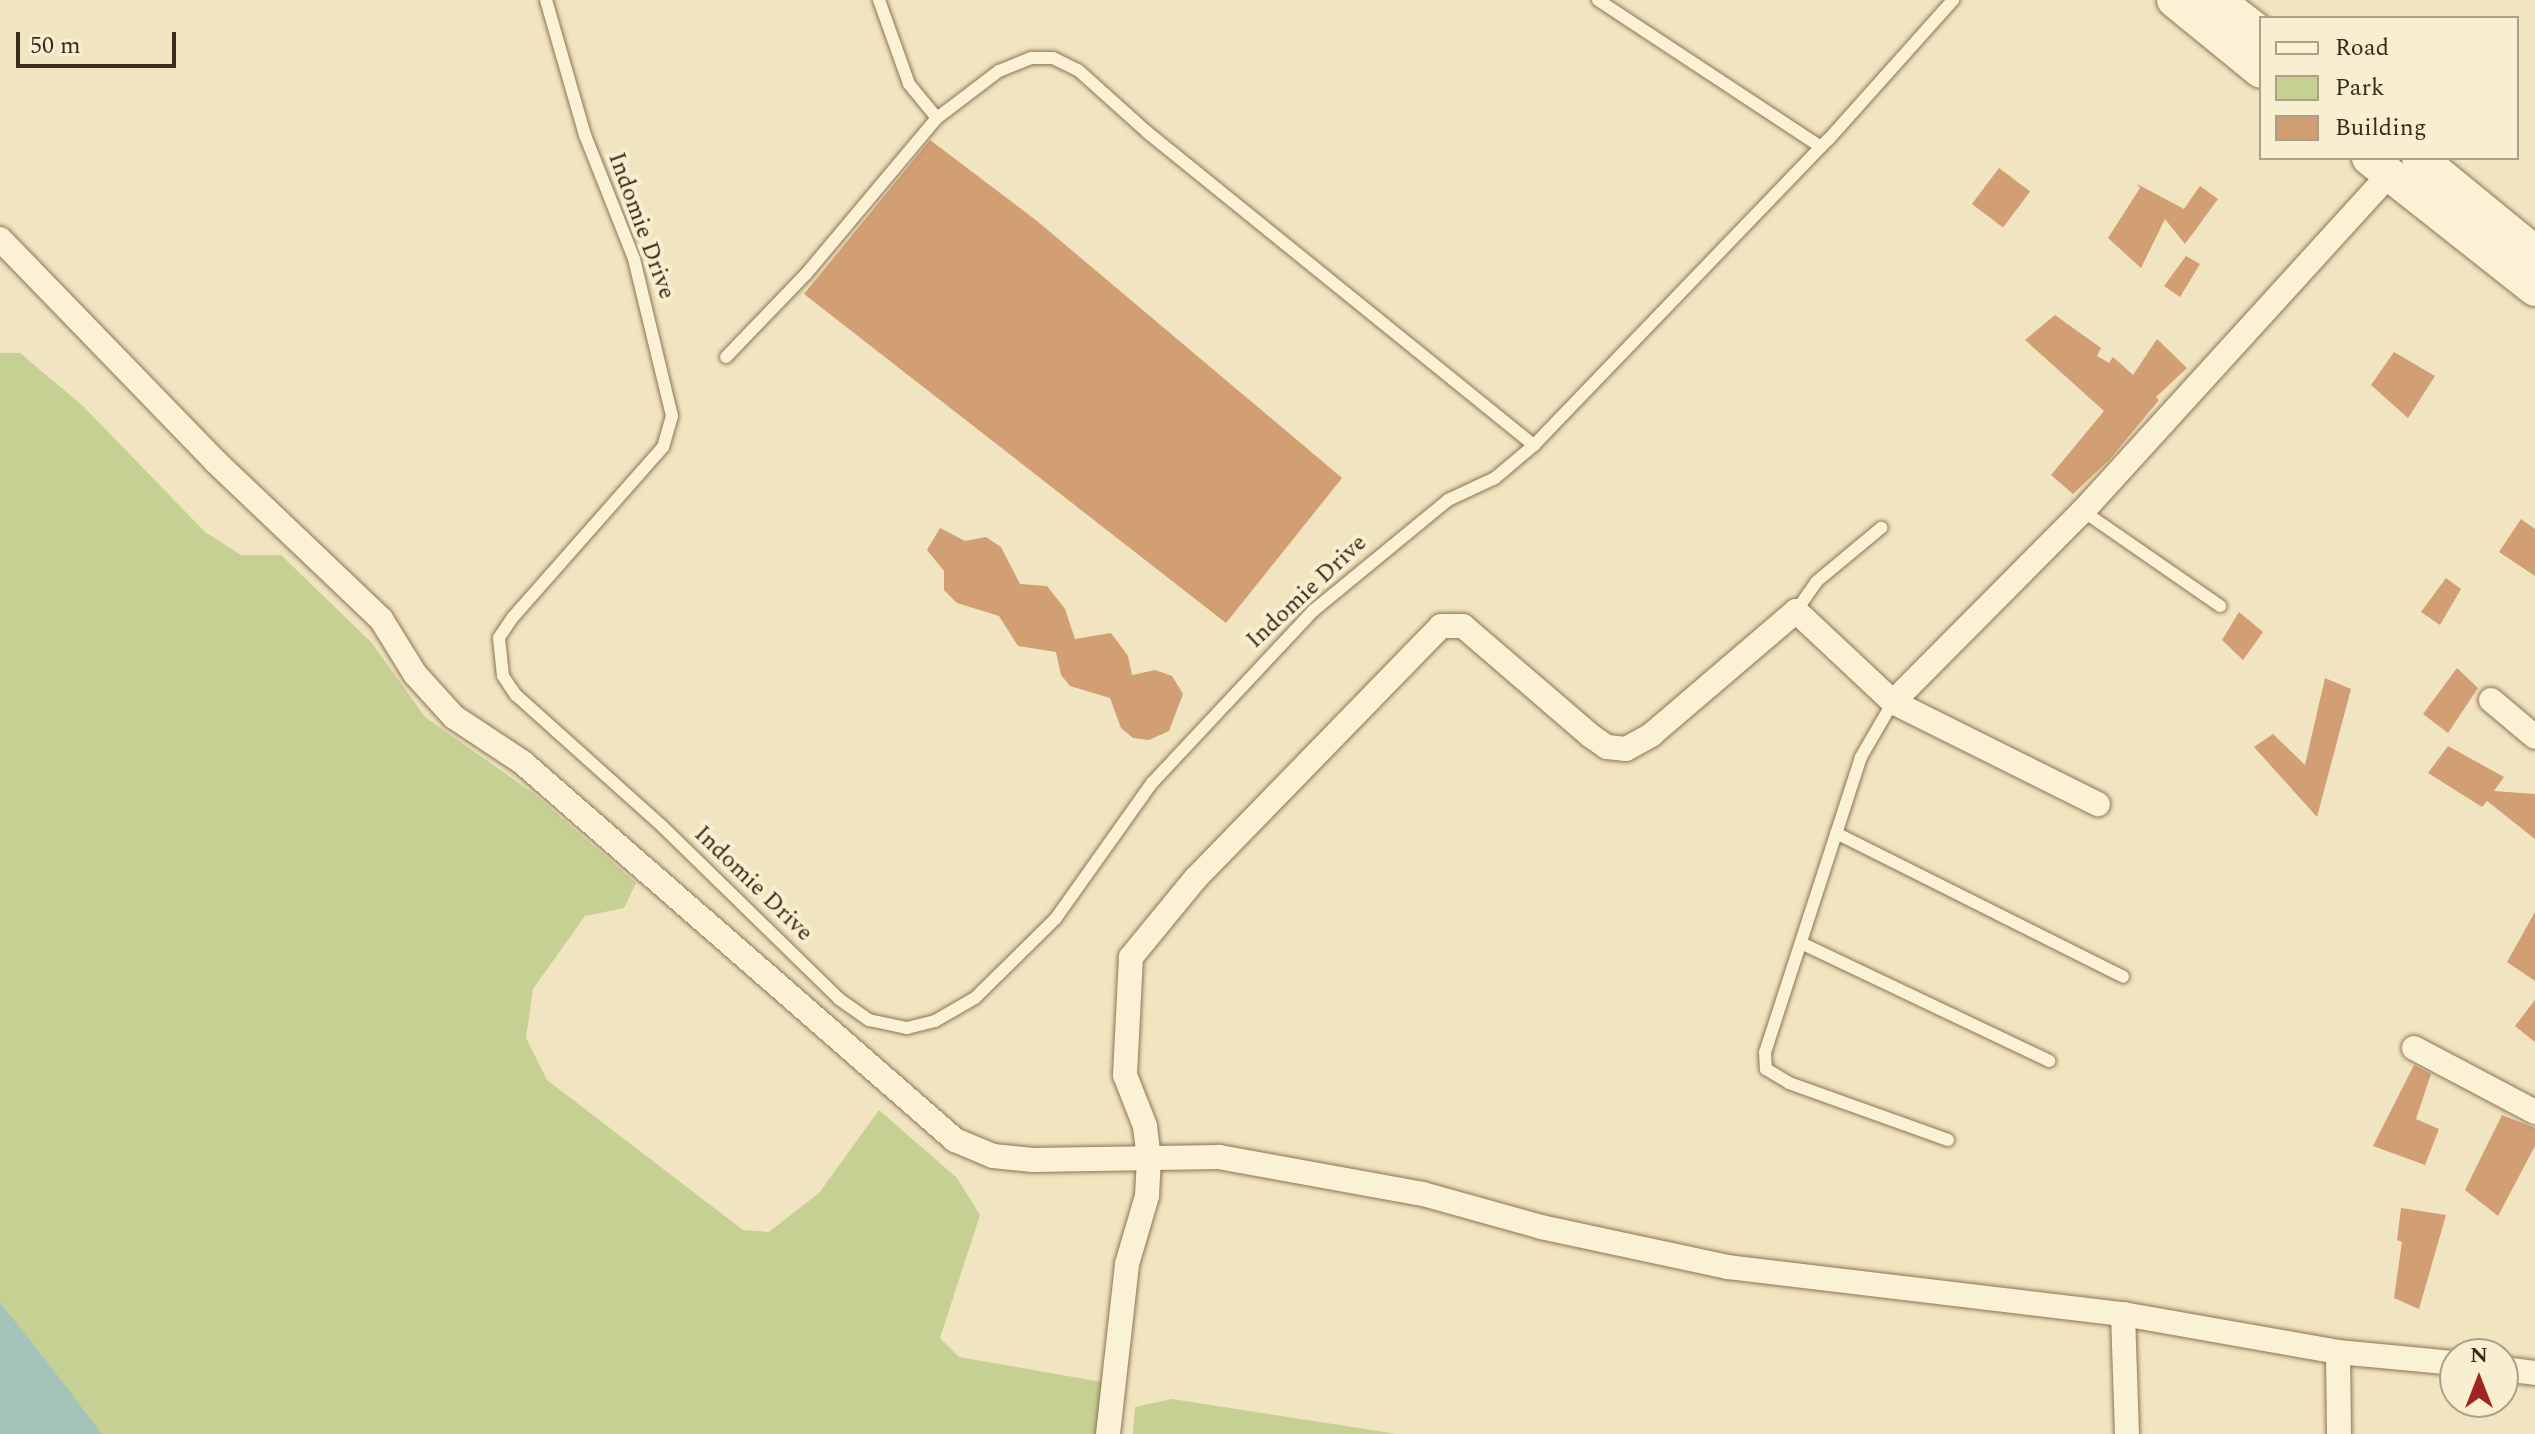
<!DOCTYPE html>
<html>
<head>
<meta charset="utf-8">
<style>
  body { margin:0 }
  #map { position:relative; width:2535px; height:1434px; overflow:hidden; background:#f1e4c0; font-family:Spectral,serif }
  div>[style] { position:absolute }
  .green>* { inset:0; background:#c7d093 }
  .water>* { inset:0; background:#a3c3bb }
  .building>* { inset:0; background:#d29e73; transform-origin:0 0 }
  .roads { filter:drop-shadow(0 0 2px #8c7456) drop-shadow(0 0 2px #8c7456) }
  .service>* { height:12px; margin:-6px; padding:0 6px; transform-origin:6px; border-radius:6px; background:#fbf1d4 }
  .minor>* { height:24px; margin:-12px; padding:0 12px; transform-origin:12px; border-radius:12px; background:#fbf1d4 }
  .secondary>* { height:34px; margin:-17px; padding:0 17px; transform-origin:17px; border-radius:17px; background:#fbf1d4 }
  span { translate:-50% -50%; white-space:nowrap; text-align:center; line-height:1.15; -webkit-text-stroke:8px #f8eed0; paint-order:stroke }
  .street-label { font-size:24px; color:#3a2c1c }
  .legend { position:absolute; left:2259px; top:16px; width:260px; height:144px; box-sizing:border-box; background:#f8eed0; border:2px solid #aca088; margin:0; padding:10px 14px; list-style:none; font-size:24px; color:#3a2c1c }
  .legend li { display:flex; align-items:center; gap:16px; height:40px }
  .legend b { width:40px; border:2px solid #aca088 }
  .north { position:absolute; left:2439px; top:1338px; width:80px; height:80px; box-sizing:border-box; background:#f8eed0; border:2px solid #aca088; border-radius:50%; rotate:0deg; font-size:22px; font-weight:700; line-height:32px; text-align:center; color:#3a2c1c }
  .north::after { content:''; display:block; margin:auto; width:28px; height:36px; background:#9f2522; clip-path:polygon(50% 0,100% 100%,50% 72%,0 100%) }
  .scale { position:absolute; left:16px; top:32px; width:160px; height:36px; box-sizing:border-box; border:4px solid #3a2c1c; border-top:0; padding-left:10px; font-size:24px; line-height:28px; white-space:nowrap; color:#3a2c1c; -webkit-text-stroke:6px #f8eed0; paint-order:stroke }
</style>
</head>
<body>
<div id="map">
  <div class="green">
    <i style="clip-path:polygon(0 353px,20px 353px,83px 406px,205px 532px,241px 555px,281px 555px,372px 643px,425px 717px,533px 793px,636px 883px,624px 908px,585px 916px,533px 989px,526px 1038px,547px 1080px,743px 1230px,769px 1232px,819px 1193px,879px 1110px,957px 1178px,980px 1215px,940px 1338px,959px 1357px,1102px 1382px,1099px 1434px,102px 1434px,0 1302px)"></i>
    <i style="clip-path:polygon(1172px 1399px,1397px 1434px,1133px 1434px,1135px 1407px)"></i>
  </div>
  <div class="water">
    <i style="clip-path:polygon(0 1302px,55px 1372px,102px 1434px,0 1434px)"></i>
  </div>
  <div class="building">
    <i style="clip-path:polygon(930px 140px,1037px 221px,1342px 478px,1226px 623px,804px 294px)"></i>
    <i style="left:1999px;top:168px;width:39px;height:45px;rotate:37deg"></i>
    <i style="clip-path:polygon(2137px 184px,2184px 209px,2200px 186px,2218px 199px,2185px 244px,2165px 219px,2141px 268px,2108px 238px,2140px 188px)"></i>
    <i style="clip-path:polygon(2186px 256px,2200px 264px,2180px 297px,2164px 286px)"></i>
    <i style="clip-path:polygon(2055px 315px,2101px 348px,2097px 356px,2109px 363px,2113px 357px,2133px 375px,2157px 339px,2187px 368px,2156px 397px,2159px 400px,2109px 460px,2073px 494px,2051px 475px,2104px 411px,2025px 340px)"></i>
    <i style="clip-path:polygon(2394px 352px,2435px 376px,2408px 418px,2371px 385px)"></i>
    <i style="clip-path:polygon(2521px 519px,2535px 529px,2535px 576px,2499px 552px)"></i>
    <i style="clip-path:polygon(940px 528px,965px 541px,986px 537px,1001px 547px,1020px 584px,1047px 586px,1065px 609px,1075px 639px,1111px 633px,1128px 656px,1132px 675px,1155px 670px,1172px 676px,1183px 694px,1169px 731px,1149px 740px,1133px 738px,1121px 728px,1110px 698px,1070px 686px,1061px 675px,1056px 652px,1018px 646px,999px 616px,957px 603px,944px 590px,944px 571px,927px 550px)"></i>
    <i style="clip-path:polygon(2446px 578px,2461px 589px,2440px 625px,2421px 612px)"></i>
    <i style="clip-path:polygon(2239px 612px,2263px 632px,2243px 660px,2222px 640px)"></i>
    <i style="clip-path:polygon(2457px 668px,2478px 688px,2448px 733px,2423px 714px)"></i>
    <i style="clip-path:polygon(2325px 678px,2351px 689px,2317px 817px,2254px 747px,2273px 734px,2305px 765px)"></i>
    <i style="clip-path:polygon(2448px 746px,2504px 777px,2494px 791px,2535px 794px,2535px 839px,2487px 801px,2482px 807px,2428px 773px)"></i>
    <i style="clip-path:polygon(2535px 912px,2535px 981px,2507px 962px)"></i>
    <i style="clip-path:polygon(2535px 1000px,2535px 1042px,2515px 1026px)"></i>
    <i style="clip-path:polygon(2414px 1065px,2431px 1074px,2416px 1119px,2439px 1129px,2425px 1165px,2373px 1146px)"></i>
    <i style="clip-path:polygon(2502px 1115px,2535px 1128px,2535px 1146px,2498px 1216px,2465px 1190px)"></i>
    <i style="clip-path:polygon(2401px 1208px,2446px 1215px,2419px 1309px,2394px 1298px,2402px 1242px,2397px 1240px)"></i>
  </div>
  <div class="roads">
    <div class="service">
      <i style="left:546px;top:0;width:141px;rotate:73.9deg"></i>
      <i style="left:585px;top:135px;width:133px;rotate:68.4deg"></i>
      <i style="left:634px;top:259px;width:162px;rotate:76.4deg"></i>
      <i style="left:672px;top:416px;width:32px;rotate:106deg"></i>
      <i style="left:663px;top:447px;width:227px;rotate:131.4deg"></i>
      <i style="left:513px;top:617px;width:25px;rotate:124deg"></i>
      <i style="left:499px;top:638px;width:38px;rotate:84deg"></i>
      <i style="left:503px;top:676px;width:23px;rotate:56deg"></i>
      <i style="left:516px;top:695px;width:196px;rotate:41.9deg"></i>
      <i style="left:662px;top:826px;width:248px;rotate:44.3deg"></i>
      <i style="left:839px;top:999px;width:37px;rotate:35deg"></i>
      <i style="left:869px;top:1020px;width:39px;rotate:12deg"></i>
      <i style="left:907px;top:1028px;width:29px;rotate:-14deg"></i>
      <i style="left:935px;top:1021px;width:46px;rotate:-29.9deg"></i>
      <i style="left:975px;top:998px;width:114px;rotate:-44.6deg"></i>
      <i style="left:1056px;top:918px;width:166px;rotate:-54.6deg"></i>
      <i style="left:1152px;top:783px;width:236px;rotate:-46.9deg"></i>
      <i style="left:1313px;top:611px;width:175px;rotate:-39.4deg"></i>
      <i style="left:1448px;top:500px;width:52px;rotate:-25.1deg"></i>
      <i style="left:1495px;top:478px;width:51px;rotate:-40.2deg"></i>
      <i style="left:1534px;top:445px;width:424px;rotate:-46.1deg"></i>
      <i style="left:1828px;top:140px;width:188px;rotate:-48.2deg"></i>
      <i style="left:879px;top:0;width:89px;rotate:70.3deg"></i>
      <i style="left:909px;top:84px;width:44px;rotate:50.5deg"></i>
      <i style="left:1598px;top:0;width:267px;rotate:33.4deg"></i>
      <i style="left:726px;top:357px;width:115px;rotate:-46.1deg"></i>
      <i style="left:806px;top:274px;width:204px;rotate:-50deg"></i>
      <i style="left:937px;top:118px;width:78px;rotate:-37.2deg"></i>
      <i style="left:999px;top:71px;width:35px;rotate:-22deg"></i>
      <i style="left:1031px;top:58px;width:22px"></i>
      <i style="left:1053px;top:58px;width:28px;rotate:26deg"></i>
      <i style="left:1078px;top:70px;width:93px;rotate:41.9deg"></i>
      <i style="left:1147px;top:132px;width:498px;rotate:39deg"></i>
      <i style="left:2083px;top:511px;width:167px;rotate:34.7deg"></i>
      <i style="left:1796px;top:611px;width:35px;rotate:-55deg"></i>
      <i style="left:1816px;top:582px;width:85px;rotate:-39.7deg"></i>
      <i style="left:1893px;top:702px;width:64px;rotate:120.2deg"></i>
      <i style="left:1861px;top:757px;width:310px;rotate:108deg"></i>
      <i style="left:1765px;top:1052px;width:17px;rotate:87deg"></i>
      <i style="left:1766px;top:1069px;width:27px;rotate:31deg"></i>
      <i style="left:1789px;top:1083px;width:169px;rotate:19.7deg"></i>
      <i style="left:1836px;top:833px;width:321px;rotate:26.6deg"></i>
      <i style="left:1801px;top:943px;width:275px;rotate:25.4deg"></i>
    </div>
    <div class="minor">
      <i style="left:0;top:239px;width:310px;rotate:45.9deg"></i>
      <i style="left:216px;top:462px;width:228px;rotate:43.6deg"></i>
      <i style="left:381px;top:619px;width:65px;rotate:58.3deg"></i>
      <i style="left:415px;top:674px;width:58px;rotate:47.8deg"></i>
      <i style="left:454px;top:717px;width:82px;rotate:33.5deg"></i>
      <i style="left:522px;top:762px;width:575px;rotate:41.12deg"></i>
      <i style="left:955px;top:1140px;width:41px;rotate:22.8deg"></i>
      <i style="left:993px;top:1156px;width:40px;rotate:5.7deg"></i>
      <i style="left:1033px;top:1160px;width:186px;rotate:-0.9deg"></i>
      <i style="left:1219px;top:1157px;width:207px;rotate:10.3deg"></i>
      <i style="left:1423px;top:1194px;width:123px;rotate:15.6deg"></i>
      <i style="left:1541px;top:1227px;width:191px;rotate:12.1deg"></i>
      <i style="left:1728px;top:1267px;width:398px;rotate:6.8deg"></i>
      <i style="left:2123px;top:1314px;width:218px;rotate:10deg"></i>
      <i style="left:2338px;top:1352px;width:118px;rotate:5.4deg"></i>
      <i style="left:2491px;top:700px;width:57px;rotate:40.1deg"></i>
      <i style="left:1893px;top:702px;width:269px;rotate:-45.2deg"></i>
      <i style="left:2083px;top:511px;width:454px;rotate:-47.7deg"></i>
      <i style="left:2414px;top:1048px;width:137px;rotate:27.9deg"></i>
      <i style="left:2123px;top:1314px;width:120px;rotate:88.1deg"></i>
      <i style="left:2338px;top:1352px;width:82px;rotate:89.3deg"></i>
      <i style="left:2503px;top:1369px;width:32px;rotate:7deg"></i>
      <i style="left:1108px;top:1434px;width:171px;rotate:-83.6deg"></i>
      <i style="left:1127px;top:1264px;width:71px;rotate:-73.6deg"></i>
      <i style="left:1147px;top:1196px;width:37px;rotate:-87deg"></i>
      <i style="left:1149px;top:1159px;width:33px;rotate:-97deg"></i>
      <i style="left:1145px;top:1126px;width:55px;rotate:-111.4deg"></i>
      <i style="left:1125px;top:1075px;width:118px;rotate:-87.1deg"></i>
      <i style="left:1131px;top:957px;width:102px;rotate:-50.6deg"></i>
      <i style="left:1196px;top:878px;width:351px;rotate:-45.8deg"></i>
      <i style="left:1441px;top:626px;width:22px"></i>
      <i style="left:1463px;top:626px;width:169px;rotate:40.7deg"></i>
      <i style="left:1591px;top:736px;width:19px;rotate:35deg"></i>
      <i style="left:1607px;top:747px;width:19px;rotate:6deg"></i>
      <i style="left:1626px;top:749px;width:29px;rotate:-29deg"></i>
      <i style="left:1651px;top:735px;width:191px;rotate:-40.5deg"></i>
      <i style="left:1796px;top:611px;width:133px;rotate:43.2deg"></i>
      <i style="left:1893px;top:702px;width:229px;rotate:26.5deg"></i>
    </div>
    <div class="secondary">
      <i style="left:2174px;top:0;width:112px;rotate:39.2deg"></i>
      <i style="left:2217px;top:0;width:56px;rotate:37.7deg"></i>
      <i style="left:2369px;top:158px;width:211px;rotate:38.3deg"></i>
      <i style="left:2419px;top:158px;width:150px;rotate:39.3deg"></i>
    </div>
  </div>
  <div class="street-label">
    <span style="left:641px;top:226px;rotate:70deg">Indomie Drive</span>
    <span style="left:1307px;top:592px;rotate:-43deg">Indomie Drive</span>
    <span style="left:753px;top:884px;rotate:44deg">Indomie Drive</span>
  </div>
  <ul class="legend">
  <li><b style="height:10px;background:#fbf1d4"></b>Road</li>
  <li><b style="height:22px;background:#c7d093"></b>Park</li>
  <li><b style="height:22px;background:#d29e73"></b>Building</li>
  </ul>
  <div class="north">N</div>
  <div class="scale">50 m</div>
</div>
</body>
</html>
